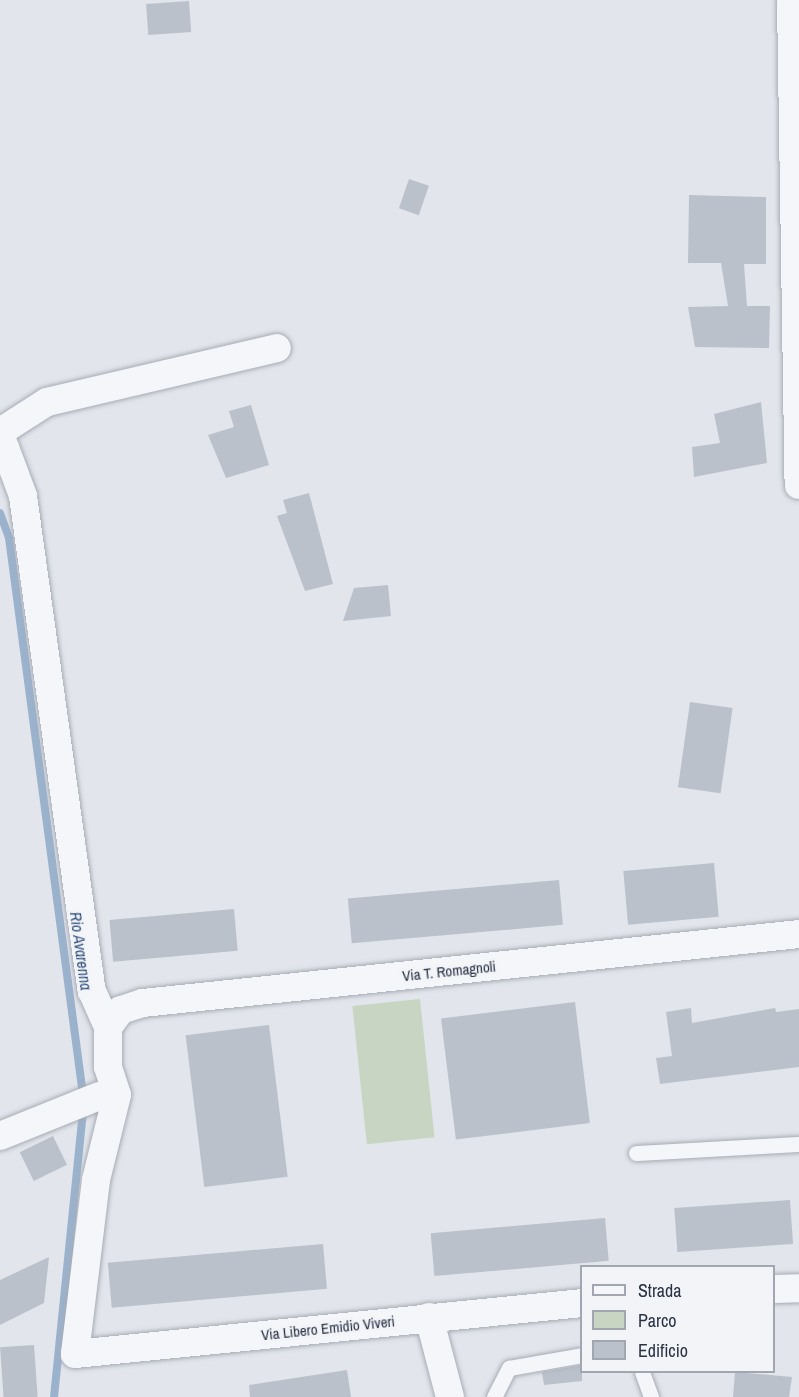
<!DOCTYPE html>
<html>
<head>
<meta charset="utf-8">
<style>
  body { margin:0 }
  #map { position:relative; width:799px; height:1397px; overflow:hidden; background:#e2e5eb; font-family:"Archivo Narrow",sans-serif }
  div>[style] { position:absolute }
  .green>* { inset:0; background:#c7d5c2; transform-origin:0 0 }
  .stream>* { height:8px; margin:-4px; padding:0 4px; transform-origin:4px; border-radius:4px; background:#9bb2cd }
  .building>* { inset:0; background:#bbc1cb; transform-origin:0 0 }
  .roads { filter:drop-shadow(0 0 2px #a7acb6) drop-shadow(0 0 2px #a7acb6) }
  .service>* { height:15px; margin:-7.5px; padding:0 7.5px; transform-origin:7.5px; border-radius:7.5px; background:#f5f6f9 }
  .minor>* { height:28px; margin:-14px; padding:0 14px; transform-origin:14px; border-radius:14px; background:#f5f6f9 }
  span { translate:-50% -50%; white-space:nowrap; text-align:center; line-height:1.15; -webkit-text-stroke:6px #f2f4f8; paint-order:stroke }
  .street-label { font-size:15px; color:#293244 }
  .water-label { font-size:16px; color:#304f7b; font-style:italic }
  .legend { position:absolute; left:580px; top:1265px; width:195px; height:108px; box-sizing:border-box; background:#f2f4f8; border:2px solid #a2a6b0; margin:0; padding:8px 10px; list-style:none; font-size:18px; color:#293244 }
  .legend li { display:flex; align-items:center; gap:12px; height:30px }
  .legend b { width:30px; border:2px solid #a2a6b0 }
</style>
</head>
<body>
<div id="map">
  <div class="green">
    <i style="left:420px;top:999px;width:139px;height:68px;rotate:84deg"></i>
  </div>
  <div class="stream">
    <i style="left:0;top:513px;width:27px;rotate:70deg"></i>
    <i style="left:9px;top:538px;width:562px;rotate:82.43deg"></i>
    <i style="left:54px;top:1397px;width:288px;rotate:-84.2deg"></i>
  </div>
  <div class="building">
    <i style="left:189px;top:1px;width:31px;height:43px;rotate:86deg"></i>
    <i style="left:409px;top:179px;width:21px;height:31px;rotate:19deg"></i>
    <i style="clip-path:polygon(689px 195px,766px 197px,766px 264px,744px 264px,747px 306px,770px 306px,769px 348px,695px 347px,688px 307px,728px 306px,721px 263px,688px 263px)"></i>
    <i style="clip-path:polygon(761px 402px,767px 463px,694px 477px,692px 447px,720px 443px,714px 414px)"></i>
    <i style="clip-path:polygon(251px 405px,269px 465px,226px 478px,208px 435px,234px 427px,229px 411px)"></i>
    <i style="clip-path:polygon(309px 493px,333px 584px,305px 591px,277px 516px,287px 513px,283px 500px)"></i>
    <i style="clip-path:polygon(388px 585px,391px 616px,343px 621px,354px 588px)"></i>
    <i style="left:690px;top:702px;width:43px;height:86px;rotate:8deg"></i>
    <i style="left:714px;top:863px;width:54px;height:91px;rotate:85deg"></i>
    <i style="left:559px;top:880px;width:45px;height:212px;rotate:85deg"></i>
    <i style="left:234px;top:909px;width:42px;height:125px;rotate:85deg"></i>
    <i style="left:575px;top:1002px;width:122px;height:135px;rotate:83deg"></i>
    <i style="clip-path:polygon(691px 1008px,692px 1023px,775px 1008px,776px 1012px,799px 1009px,799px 1067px,660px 1084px,656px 1058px,672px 1056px,666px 1012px)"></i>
    <i style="left:269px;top:1025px;width:153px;height:84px;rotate:83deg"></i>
    <i style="left:53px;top:1136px;width:32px;height:37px;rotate:64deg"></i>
    <i style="left:790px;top:1200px;width:44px;height:116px;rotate:86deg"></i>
    <i style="left:605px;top:1218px;width:43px;height:175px;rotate:85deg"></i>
    <i style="left:323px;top:1244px;width:45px;height:216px;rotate:85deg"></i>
    <i style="clip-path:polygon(49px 1257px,44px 1303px,0 1325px,0 1280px)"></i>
    <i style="left:34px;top:1345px;width:52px;height:34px;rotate:86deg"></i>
    <i style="clip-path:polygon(582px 1365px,582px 1381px,544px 1385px,542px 1372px)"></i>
    <i style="clip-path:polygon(347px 1370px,351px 1397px,250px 1397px,249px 1385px)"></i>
    <i style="clip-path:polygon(735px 1372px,792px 1377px,789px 1397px,733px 1397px)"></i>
  </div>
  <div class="roads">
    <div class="service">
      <i style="left:636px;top:1153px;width:163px;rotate:-3.2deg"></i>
      <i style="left:642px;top:1372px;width:27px;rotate:70deg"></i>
      <i style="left:494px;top:1397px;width:33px;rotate:-63deg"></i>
      <i style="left:509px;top:1368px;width:74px;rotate:-10.1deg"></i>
    </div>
    <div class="minor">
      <i style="left:791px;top:0;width:485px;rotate:89.1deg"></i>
      <i style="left:0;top:432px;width:56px;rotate:-32.6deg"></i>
      <i style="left:47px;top:402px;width:236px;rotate:-13.2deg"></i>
      <i style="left:0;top:434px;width:66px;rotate:69.6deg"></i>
      <i style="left:23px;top:496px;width:500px;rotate:82.1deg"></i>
      <i style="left:92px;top:991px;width:39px;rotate:66deg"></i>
      <i style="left:108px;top:1027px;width:40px;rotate:90deg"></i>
      <i style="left:108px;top:1067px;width:29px;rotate:72deg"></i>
      <i style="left:117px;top:1095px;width:88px;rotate:103.9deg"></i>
      <i style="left:96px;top:1180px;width:175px;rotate:96.9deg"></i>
      <i style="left:75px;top:1354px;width:510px;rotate:-5.74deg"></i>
      <i style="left:108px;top:1027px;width:21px;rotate:-53deg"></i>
      <i style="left:121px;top:1010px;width:23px;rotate:-18deg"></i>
      <i style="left:143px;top:1003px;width:660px;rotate:-6deg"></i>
      <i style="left:0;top:1136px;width:107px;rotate:-22deg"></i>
      <i style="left:774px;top:1289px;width:25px;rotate:-2deg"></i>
      <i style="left:429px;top:1317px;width:83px;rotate:75.3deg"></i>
    </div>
  </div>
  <div class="street-label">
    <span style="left:449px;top:971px;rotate:-6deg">Via T. Romagnoli</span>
    <span style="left:328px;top:1328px;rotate:-6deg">Via Libero Emidio Viveri</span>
  </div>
  <div class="water-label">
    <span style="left:81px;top:951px;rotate:82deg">Rio Avarenna</span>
  </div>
  <ul class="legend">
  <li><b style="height:8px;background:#f5f6f9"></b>Strada</li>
  <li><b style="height:16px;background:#c7d5c2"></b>Parco</li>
  <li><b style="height:16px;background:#bbc1cb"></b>Edificio</li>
  </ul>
</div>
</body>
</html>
